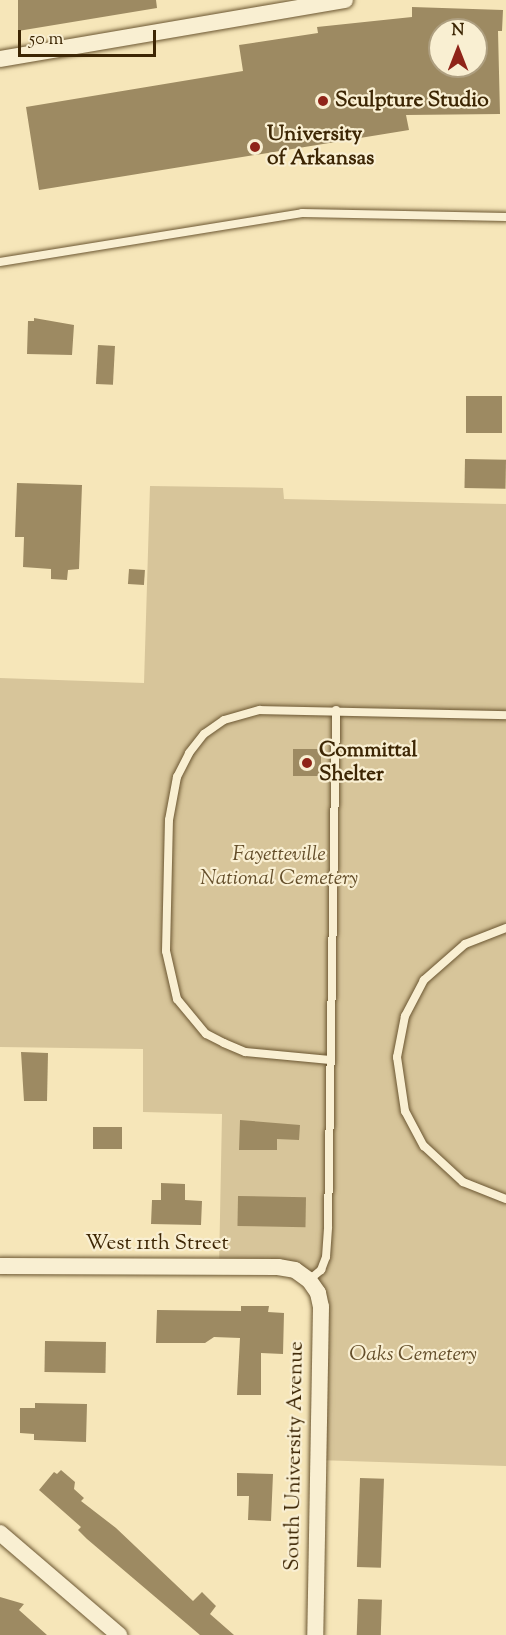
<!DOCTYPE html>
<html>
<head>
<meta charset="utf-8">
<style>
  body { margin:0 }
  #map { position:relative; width:506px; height:1635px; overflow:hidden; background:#f6e6b9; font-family:"Sorts Mill Goudy",serif }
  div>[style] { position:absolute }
  .green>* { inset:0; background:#d7c59a }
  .building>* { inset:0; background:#9d8a62; transform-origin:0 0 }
  .roads { filter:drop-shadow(0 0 2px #6b5631) drop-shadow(0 0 2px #6b5631) }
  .lane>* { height:8px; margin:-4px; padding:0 4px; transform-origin:4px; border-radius:4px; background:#f9efd2 }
  .street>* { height:16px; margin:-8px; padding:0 8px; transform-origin:8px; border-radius:8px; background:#f9efd2 }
  .dots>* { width:16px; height:16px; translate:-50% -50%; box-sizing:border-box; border:3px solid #f9efd2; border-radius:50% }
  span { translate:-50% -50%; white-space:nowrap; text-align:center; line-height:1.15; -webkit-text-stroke:4.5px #f9efd2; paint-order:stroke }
  .poi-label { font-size:21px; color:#3d2604; font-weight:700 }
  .left { translate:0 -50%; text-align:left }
  .park-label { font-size:21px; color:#644e2a; font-style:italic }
  .street-label { font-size:21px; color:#3d2604 }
  .north { position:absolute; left:428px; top:18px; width:60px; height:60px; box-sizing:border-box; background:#f9efd2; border:2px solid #ae9f80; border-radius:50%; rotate:0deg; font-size:16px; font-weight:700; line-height:24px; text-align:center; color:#3d2604 }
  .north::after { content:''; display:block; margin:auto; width:21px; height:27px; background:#8f2418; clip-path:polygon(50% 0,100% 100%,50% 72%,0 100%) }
  .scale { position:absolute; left:18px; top:30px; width:138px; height:27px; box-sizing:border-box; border:3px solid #3d2604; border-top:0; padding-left:8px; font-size:18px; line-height:21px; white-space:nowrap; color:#3d2604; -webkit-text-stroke:4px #f9efd2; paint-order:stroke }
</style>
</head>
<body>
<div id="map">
  <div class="green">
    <i style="clip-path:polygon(150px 486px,283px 488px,284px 499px,506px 504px,506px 1466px,316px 1460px,321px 1307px,295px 1270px,219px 1267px,222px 1114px,143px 1112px,143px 1049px,0 1047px,0 678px,144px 683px)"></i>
  </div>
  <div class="building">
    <i style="clip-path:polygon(18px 0,156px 0,157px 8px,18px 31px)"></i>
    <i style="clip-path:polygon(evenodd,412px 7px,503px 10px,502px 31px,498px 31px,500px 114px,406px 115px,409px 130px,39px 190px,26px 107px,243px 71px,239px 45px,318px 33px,317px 27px,412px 17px,412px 7px,440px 30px,476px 30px,476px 66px,440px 66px,440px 30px)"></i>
    <i style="clip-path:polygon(34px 318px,74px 325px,72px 355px,27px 354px,28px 321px,34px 321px)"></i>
    <i style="left:98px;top:345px;width:17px;height:39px;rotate:3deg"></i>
    <i style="left:466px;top:396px;width:36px;height:37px"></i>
    <i style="left:465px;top:459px;width:41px;height:29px;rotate:1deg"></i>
    <i style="clip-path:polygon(17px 483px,82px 485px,79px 569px,68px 570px,67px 580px,51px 579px,51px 569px,23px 567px,24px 537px,15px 537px)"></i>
    <i style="left:129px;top:569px;width:16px;height:15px;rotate:4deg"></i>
    <i style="left:293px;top:749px;width:28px;height:27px"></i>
    <i style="clip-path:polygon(21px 1052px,48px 1053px,47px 1101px,24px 1101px)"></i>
    <i style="clip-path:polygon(240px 1120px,300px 1125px,299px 1140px,277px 1139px,277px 1150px,239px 1150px)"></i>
    <i style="left:93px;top:1127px;width:29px;height:22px"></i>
    <i style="clip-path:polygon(161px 1183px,185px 1184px,185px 1200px,202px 1201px,201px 1225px,151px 1224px,152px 1200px,161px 1200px)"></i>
    <i style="left:238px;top:1196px;width:68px;height:30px;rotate:1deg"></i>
    <i style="clip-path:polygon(241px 1306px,269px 1306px,268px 1312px,284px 1313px,283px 1354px,261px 1353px,261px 1395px,237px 1395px,240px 1338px,214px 1337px,205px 1343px,156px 1343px,157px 1310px,241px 1311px)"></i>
    <i style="left:45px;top:1341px;width:61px;height:31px;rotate:1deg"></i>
    <i style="clip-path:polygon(35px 1403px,87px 1404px,86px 1442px,34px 1440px,34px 1434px,20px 1433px,20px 1408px,35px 1408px)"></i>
    <i style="clip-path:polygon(61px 1470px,75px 1482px,74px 1489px,84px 1498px,81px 1501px,116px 1528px,193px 1601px,202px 1592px,216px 1606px,210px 1614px,234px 1635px,200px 1635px,87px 1539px,78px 1530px,81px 1527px,39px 1490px,54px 1472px,57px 1474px)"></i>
    <i style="clip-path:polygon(237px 1473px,273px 1474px,271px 1521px,248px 1520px,249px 1496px,237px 1496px)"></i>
    <i style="left:360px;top:1478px;width:24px;height:89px;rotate:2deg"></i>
    <i style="clip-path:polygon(0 1597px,24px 1604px,19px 1610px,47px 1635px,0 1635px)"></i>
    <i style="left:358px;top:1599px;width:24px;height:36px;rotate:2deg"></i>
  </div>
  <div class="roads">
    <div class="lane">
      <i style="left:0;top:262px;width:306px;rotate:-9.2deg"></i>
      <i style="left:302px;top:213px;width:204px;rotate:1.1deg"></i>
      <i style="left:506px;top:928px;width:44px;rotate:158.7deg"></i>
      <i style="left:465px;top:944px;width:55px;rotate:138.7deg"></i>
      <i style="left:424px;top:980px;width:41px;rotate:117.8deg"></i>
      <i style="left:405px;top:1016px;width:42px;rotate:101deg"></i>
      <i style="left:397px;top:1057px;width:55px;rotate:81.6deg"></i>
      <i style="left:405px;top:1111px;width:40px;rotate:62deg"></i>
      <i style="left:424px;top:1146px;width:53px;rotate:42.7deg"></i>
      <i style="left:463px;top:1182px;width:46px;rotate:21.6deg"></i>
      <i style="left:330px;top:1060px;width:85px;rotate:-174.6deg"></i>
      <i style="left:245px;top:1052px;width:23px;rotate:-157deg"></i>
      <i style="left:224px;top:1043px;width:20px;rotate:-153deg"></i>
      <i style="left:206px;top:1034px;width:45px;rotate:-129.6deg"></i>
      <i style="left:177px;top:999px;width:49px;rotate:-102.9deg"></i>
      <i style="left:166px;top:951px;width:131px;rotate:-88.7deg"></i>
      <i style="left:169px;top:820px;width:44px;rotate:-79.5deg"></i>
      <i style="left:177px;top:777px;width:27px;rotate:-63deg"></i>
      <i style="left:189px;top:753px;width:24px;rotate:-52deg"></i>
      <i style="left:204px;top:734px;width:24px;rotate:-35deg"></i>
      <i style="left:224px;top:720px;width:37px;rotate:-16deg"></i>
      <i style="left:260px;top:710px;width:246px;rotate:1.2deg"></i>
      <i style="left:309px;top:1280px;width:16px;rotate:-40deg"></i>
      <i style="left:321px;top:1270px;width:14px;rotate:-69deg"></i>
      <i style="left:326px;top:1257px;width:30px;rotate:-86deg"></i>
      <i style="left:328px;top:1227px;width:517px;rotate:-89.11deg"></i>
    </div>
    <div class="street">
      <i style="left:0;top:59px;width:350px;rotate:-9.7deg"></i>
      <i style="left:0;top:1266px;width:278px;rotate:0.2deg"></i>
      <i style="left:278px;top:1267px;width:17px;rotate:10deg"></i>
      <i style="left:295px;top:1270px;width:17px;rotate:36deg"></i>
      <i style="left:309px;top:1280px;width:16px;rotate:55deg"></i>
      <i style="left:318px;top:1293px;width:14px;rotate:78deg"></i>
      <i style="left:321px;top:1307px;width:328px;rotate:91deg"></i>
      <i style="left:0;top:1533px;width:157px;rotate:40.6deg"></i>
    </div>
  </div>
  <div class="dots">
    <i style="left:323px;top:101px;background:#8f2418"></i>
    <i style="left:255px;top:147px;background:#8f2418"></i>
    <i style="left:307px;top:763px;background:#8f2418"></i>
  </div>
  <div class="poi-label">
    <span class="left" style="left:335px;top:101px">Sculpture Studio</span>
    <span class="left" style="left:267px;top:147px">University<br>of Arkansas</span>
    <span class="left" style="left:319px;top:763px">Committal<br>Shelter</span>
  </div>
  <div class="park-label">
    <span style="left:279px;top:867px">Fayetteville<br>National Cemetery</span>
    <span style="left:413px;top:1355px">Oaks Cemetery</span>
  </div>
  <div class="street-label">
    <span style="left:157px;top:1244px">West 11th Street</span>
    <span style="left:295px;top:1456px;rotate:-89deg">South University Avenue</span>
  </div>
  <div class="north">N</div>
  <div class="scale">50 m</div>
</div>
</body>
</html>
